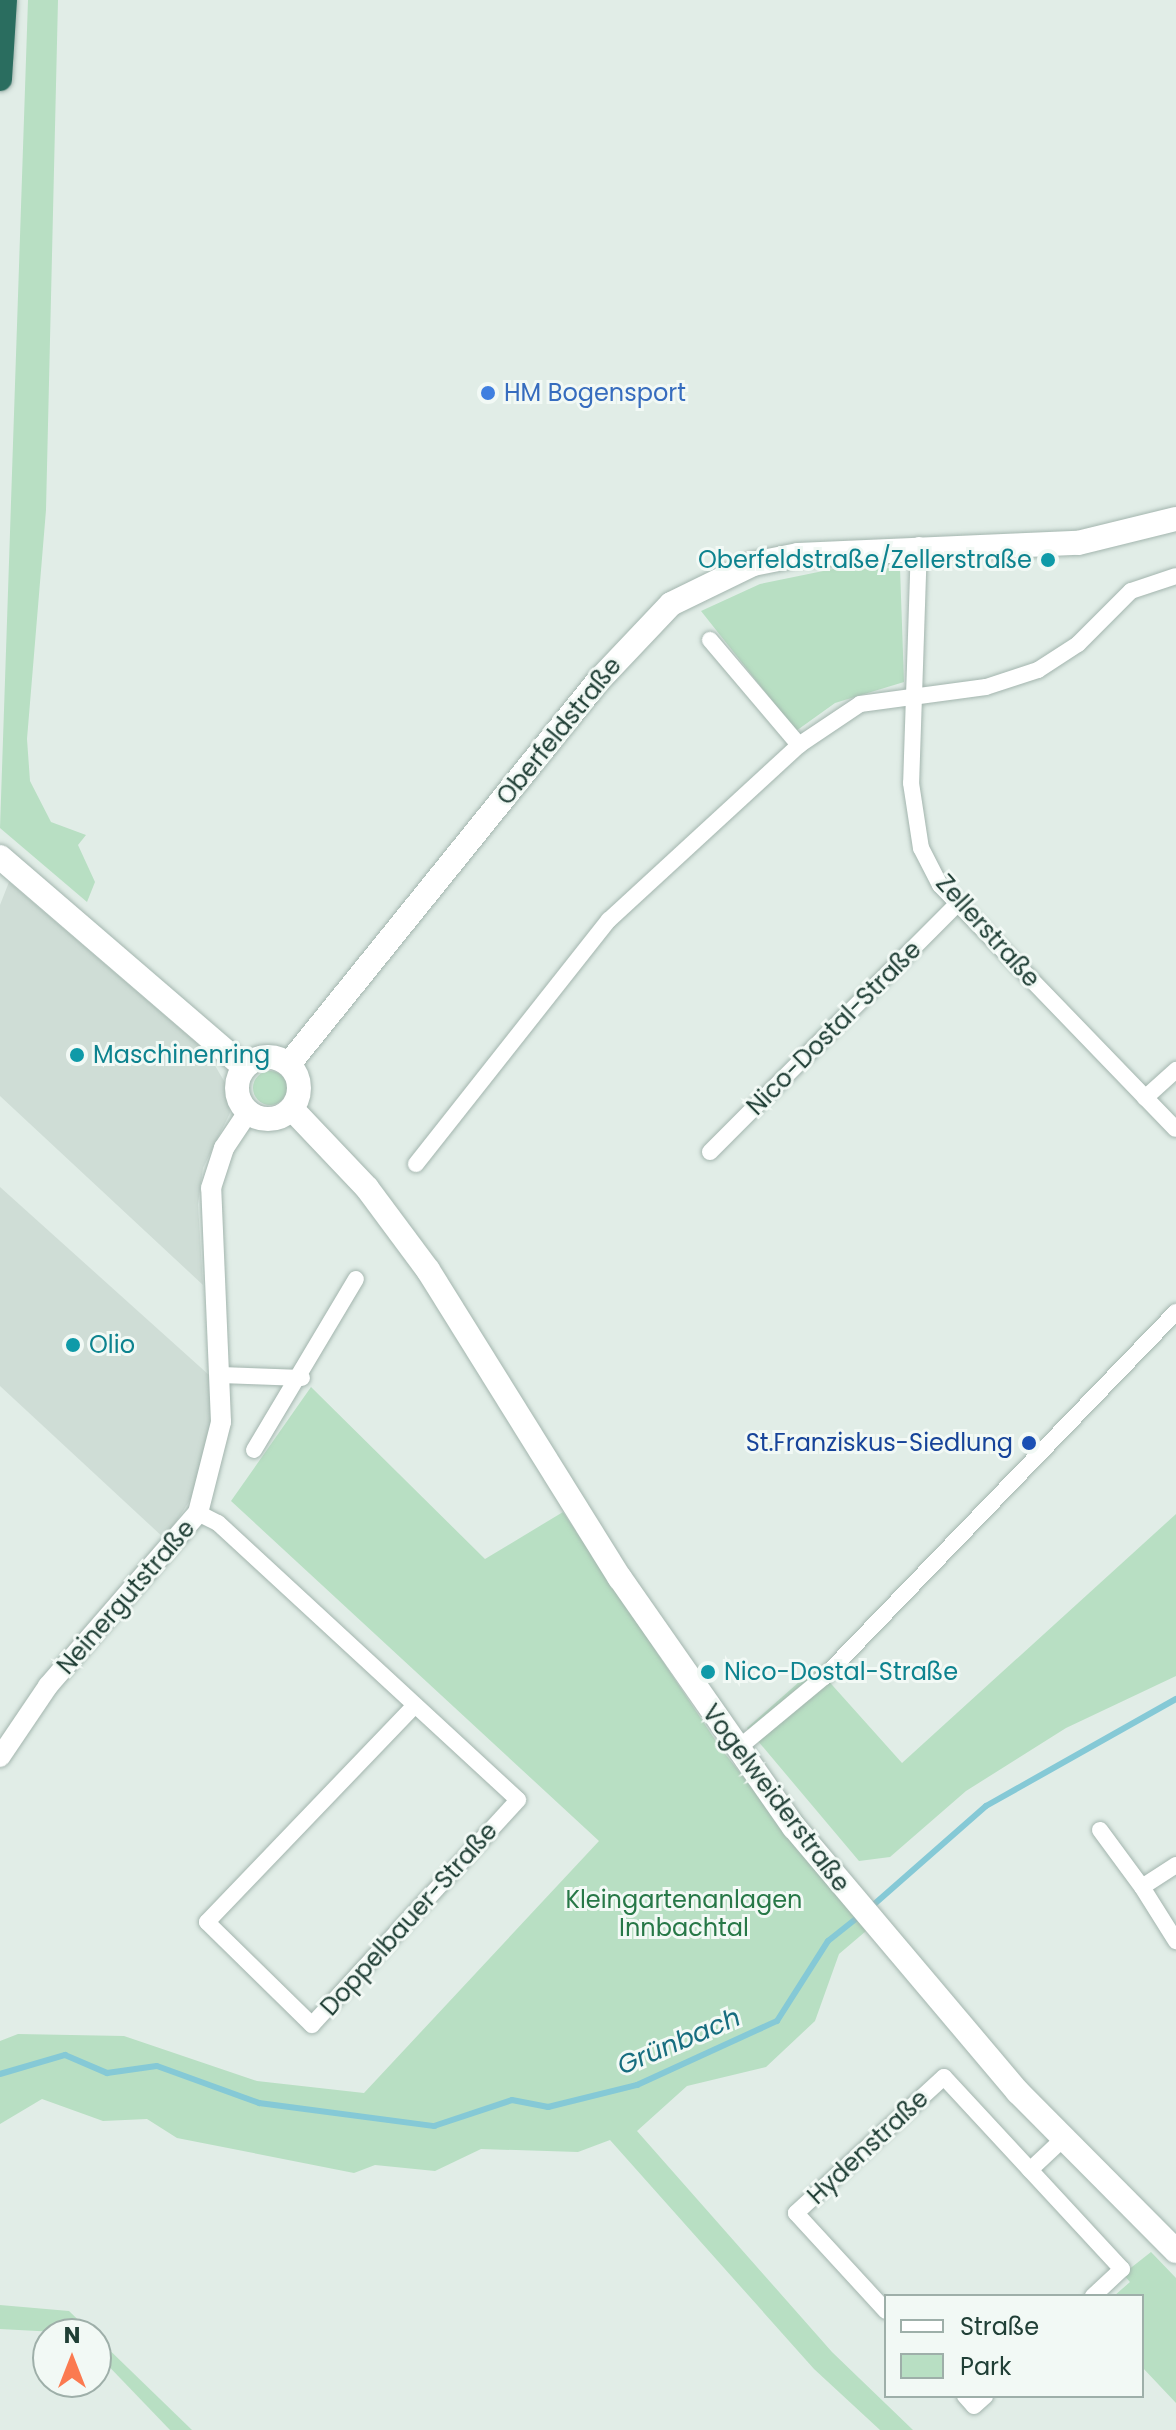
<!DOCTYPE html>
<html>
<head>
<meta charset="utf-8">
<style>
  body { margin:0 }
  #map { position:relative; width:1176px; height:2430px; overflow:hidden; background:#e1ede7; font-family:Poppins,sans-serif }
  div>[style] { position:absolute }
  .built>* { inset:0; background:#cfddd6 }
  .green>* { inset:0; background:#b8dfc3 }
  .round { border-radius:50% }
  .stream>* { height:6px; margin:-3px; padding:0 3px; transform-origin:3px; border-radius:3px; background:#85c9d6 }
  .roads { filter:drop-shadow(0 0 2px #a3b5ae) drop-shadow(0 0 2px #a3b5ae) }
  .minor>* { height:16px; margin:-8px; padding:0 8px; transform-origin:8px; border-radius:8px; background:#fff }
  .tertiary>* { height:20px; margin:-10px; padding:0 10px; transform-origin:10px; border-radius:10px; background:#fff }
  .secondary>* { height:24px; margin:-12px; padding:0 12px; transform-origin:12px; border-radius:12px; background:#fff }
  .secondary>.ring { margin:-12px; padding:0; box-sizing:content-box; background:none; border:24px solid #fff; border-radius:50% }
  .motorway>* { height:24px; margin:-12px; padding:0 12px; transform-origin:12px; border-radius:12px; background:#2a6d5f }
  .dots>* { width:22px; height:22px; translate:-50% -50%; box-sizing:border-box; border:4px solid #f2f9f5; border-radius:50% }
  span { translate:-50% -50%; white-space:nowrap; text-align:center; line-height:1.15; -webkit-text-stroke:6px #f2f9f5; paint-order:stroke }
  .shop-label { font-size:24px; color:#366cbe }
  .left { translate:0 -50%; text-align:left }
  .culture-label { font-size:24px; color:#0d838f }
  .right { translate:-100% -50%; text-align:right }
  .street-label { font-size:24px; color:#203f36 }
  .transit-label { font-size:24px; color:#164399 }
  .park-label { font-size:24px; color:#277847 }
  .water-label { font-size:26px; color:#166d7f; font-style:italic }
  .legend { position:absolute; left:884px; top:2294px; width:260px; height:104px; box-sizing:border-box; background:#f2f9f5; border:2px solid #9eafa9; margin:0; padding:10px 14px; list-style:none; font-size:24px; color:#203f36 }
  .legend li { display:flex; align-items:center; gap:16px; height:40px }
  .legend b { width:40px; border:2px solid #9eafa9 }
  .north { position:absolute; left:32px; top:2318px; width:80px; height:80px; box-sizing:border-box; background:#f2f9f5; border:2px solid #9eafa9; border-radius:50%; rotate:0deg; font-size:22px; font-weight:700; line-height:32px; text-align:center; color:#203f36 }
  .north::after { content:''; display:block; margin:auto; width:28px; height:36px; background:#fb7a50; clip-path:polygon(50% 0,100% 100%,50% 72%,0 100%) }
</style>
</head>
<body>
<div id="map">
  <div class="built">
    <i style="clip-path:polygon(9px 882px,207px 1052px,227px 1086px,230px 1113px,203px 1168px,198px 1204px,203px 1285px,0 1096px,0 905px)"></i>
    <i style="clip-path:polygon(0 1187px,209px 1375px,211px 1432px,199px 1486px,165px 1539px,0 1386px)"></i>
  </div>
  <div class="green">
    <i style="clip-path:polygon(28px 0,58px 0,46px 510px,27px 739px,30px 781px,51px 822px,86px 835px,78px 845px,95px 882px,87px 902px,0 828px)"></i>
    <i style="clip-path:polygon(900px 568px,904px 682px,835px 703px,796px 731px,701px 611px,760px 584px,833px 569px)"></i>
    <i class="round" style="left:253px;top:1071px;width:34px;height:34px"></i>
    <i style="clip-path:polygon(311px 1387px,485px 1559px,563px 1512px,722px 1750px,866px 1931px,839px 1954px,815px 2021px,766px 2067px,687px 2086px,637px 2131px,832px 2352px,913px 2430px,880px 2430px,814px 2369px,610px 2140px,578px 2152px,481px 2149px,435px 2171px,375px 2165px,354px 2173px,177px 2138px,147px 2119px,103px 2121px,42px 2099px,0 2124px,0 2041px,18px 2034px,124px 2036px,257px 2081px,364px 2093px,599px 1841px,231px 1501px)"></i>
    <i style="clip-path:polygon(1176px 1514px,1176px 1676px,1066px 1728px,966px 1791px,890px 1857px,859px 1861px,747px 1728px,816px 1667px,902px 1763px)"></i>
    <i style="clip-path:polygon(1151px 2252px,1176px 2278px,1176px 2403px,1142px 2367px,1142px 2296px,1114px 2296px,1130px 2282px,1123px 2274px)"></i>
    <i style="clip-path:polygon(0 2305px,69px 2311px,93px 2334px,0 2329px)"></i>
    <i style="clip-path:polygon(96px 2337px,192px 2430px,170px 2430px,96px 2353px)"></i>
  </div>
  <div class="stream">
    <i style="left:871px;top:1907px;width:153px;rotate:-41.3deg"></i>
    <i style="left:986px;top:1806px;width:218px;rotate:-29.4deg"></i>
    <i style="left:0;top:2074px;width:68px;rotate:-16.3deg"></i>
    <i style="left:65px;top:2055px;width:46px;rotate:23.2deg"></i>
    <i style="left:107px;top:2073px;width:50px;rotate:-8deg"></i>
    <i style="left:157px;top:2066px;width:109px;rotate:19.9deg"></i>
    <i style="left:259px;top:2103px;width:177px;rotate:7.5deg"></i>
    <i style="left:434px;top:2126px;width:82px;rotate:-18.4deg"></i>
    <i style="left:512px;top:2100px;width:37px;rotate:11deg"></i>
    <i style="left:548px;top:2107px;width:92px;rotate:-13.9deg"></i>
    <i style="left:637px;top:2085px;width:154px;rotate:-24.6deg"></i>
    <i style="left:777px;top:2021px;width:95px;rotate:-57.5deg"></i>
    <i style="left:828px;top:1941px;width:43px;rotate:-38.5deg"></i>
  </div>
  <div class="roads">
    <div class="minor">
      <i style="left:919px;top:545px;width:238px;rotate:91.9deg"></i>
      <i style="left:911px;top:783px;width:66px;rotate:81.3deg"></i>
      <i style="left:921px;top:848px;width:42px;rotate:62.8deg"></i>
      <i style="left:940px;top:885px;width:339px;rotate:46deg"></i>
      <i style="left:710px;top:640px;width:138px;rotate:49.7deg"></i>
      <i style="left:1145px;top:1098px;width:42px;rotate:-42.1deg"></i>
      <i style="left:710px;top:1152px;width:351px;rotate:-45.1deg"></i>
      <i style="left:416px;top:1164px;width:311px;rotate:-51.7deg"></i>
      <i style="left:609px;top:920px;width:258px;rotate:-42.6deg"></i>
      <i style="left:799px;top:745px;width:73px;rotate:-33.9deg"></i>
      <i style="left:860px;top:704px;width:127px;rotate:-7.7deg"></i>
      <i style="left:986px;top:687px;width:55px;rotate:-18.1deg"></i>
      <i style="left:1038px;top:670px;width:48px;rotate:-33deg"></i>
      <i style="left:1078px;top:644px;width:75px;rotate:-45deg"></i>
      <i style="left:1131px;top:591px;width:47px;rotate:-18.4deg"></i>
      <i style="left:221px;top:1375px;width:81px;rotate:2.1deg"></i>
      <i style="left:254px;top:1450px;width:199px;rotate:-59.2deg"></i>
      <i style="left:198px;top:1513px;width:22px;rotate:27deg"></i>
      <i style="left:218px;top:1523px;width:408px;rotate:42.7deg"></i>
      <i style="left:518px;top:1800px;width:305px;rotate:132.5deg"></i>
      <i style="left:312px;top:2025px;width:147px;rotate:-135.6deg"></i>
      <i style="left:207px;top:1922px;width:299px;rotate:-46.2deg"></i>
      <i style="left:736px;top:1750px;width:114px;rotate:-39.7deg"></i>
      <i style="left:824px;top:1677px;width:507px;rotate:-46.04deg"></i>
      <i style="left:1100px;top:1830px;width:71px;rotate:53.6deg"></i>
      <i style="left:1176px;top:1865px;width:40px;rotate:147.1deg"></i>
      <i style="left:1142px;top:1887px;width:64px;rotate:57.8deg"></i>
      <i style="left:1030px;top:2170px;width:44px;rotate:-43.2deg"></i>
      <i style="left:886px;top:2311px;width:133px;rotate:-132.6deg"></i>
      <i style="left:796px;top:2213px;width:201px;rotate:-42.6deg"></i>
      <i style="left:944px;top:2077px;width:262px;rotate:47.2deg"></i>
      <i style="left:1122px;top:2269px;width:40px;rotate:137deg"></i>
      <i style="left:965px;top:2396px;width:13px;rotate:48deg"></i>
      <i style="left:974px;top:2406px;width:15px;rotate:-42deg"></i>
    </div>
    <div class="tertiary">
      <i style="left:0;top:1757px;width:86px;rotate:-55.9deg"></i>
      <i style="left:48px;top:1686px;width:229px;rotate:-49.1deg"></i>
      <i style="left:198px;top:1513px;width:94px;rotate:-75.8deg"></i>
      <i style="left:221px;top:1422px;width:234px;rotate:-92.4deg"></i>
      <i style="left:211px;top:1188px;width:42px;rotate:-72deg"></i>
      <i style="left:224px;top:1148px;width:43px;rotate:-56.3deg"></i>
    </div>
    <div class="secondary">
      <i style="left:0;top:857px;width:322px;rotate:40.7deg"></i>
      <i class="ring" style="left:237px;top:1057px;width:38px;height:38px"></i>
      <i style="left:289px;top:1064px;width:495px;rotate:-51.1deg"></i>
      <i style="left:600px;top:679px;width:103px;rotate:-46.6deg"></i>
      <i style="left:671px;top:604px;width:91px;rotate:-26deg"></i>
      <i style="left:753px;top:564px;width:46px;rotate:-11.3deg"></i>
      <i style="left:798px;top:555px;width:280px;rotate:-2.5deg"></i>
      <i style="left:1078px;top:543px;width:101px;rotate:-13.8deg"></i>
      <i style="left:292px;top:1109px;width:109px;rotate:46.5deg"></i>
      <i style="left:367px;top:1188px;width:102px;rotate:53.4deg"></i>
      <i style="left:428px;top:1270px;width:363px;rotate:58.1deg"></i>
      <i style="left:620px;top:1578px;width:304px;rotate:55.1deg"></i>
      <i style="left:794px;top:1827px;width:347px;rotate:49.8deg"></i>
      <i style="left:1018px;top:2092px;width:224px;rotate:45.2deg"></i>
    </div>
    <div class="motorway">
      <i style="left:0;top:79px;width:79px;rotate:-86.4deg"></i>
    </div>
  </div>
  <div class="dots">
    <i style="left:488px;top:393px;background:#3f7fe0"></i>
    <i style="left:1048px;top:560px;background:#0f9aa8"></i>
    <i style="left:77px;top:1055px;background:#0f9aa8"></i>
    <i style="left:73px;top:1345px;background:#0f9aa8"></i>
    <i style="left:1029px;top:1443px;background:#1a4fb4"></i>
    <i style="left:708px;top:1672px;background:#0f9aa8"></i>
  </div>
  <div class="shop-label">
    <span class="left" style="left:504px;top:393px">HM Bogensport</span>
  </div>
  <div class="culture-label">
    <span class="right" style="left:1032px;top:560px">Oberfeldstraße/Zellerstraße</span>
    <span class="left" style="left:93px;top:1055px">Maschinenring</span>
    <span class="left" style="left:89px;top:1345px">Olio</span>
    <span class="left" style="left:724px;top:1672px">Nico-Dostal-Straße</span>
  </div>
  <div class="street-label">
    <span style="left:559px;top:731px;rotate:-51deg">Oberfeldstraße</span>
    <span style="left:988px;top:931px;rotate:48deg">Zellerstraße</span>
    <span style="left:834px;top:1028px;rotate:-45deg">Nico-Dostal-Straße</span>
    <span style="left:126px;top:1597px;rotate:-49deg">Neinergutstraße</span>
    <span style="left:776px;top:1798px;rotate:53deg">Vogelweiderstraße</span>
    <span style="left:409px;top:1919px;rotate:-48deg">Doppelbauer-Straße</span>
    <span style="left:868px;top:2147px;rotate:-43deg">Hydenstraße</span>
  </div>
  <div class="transit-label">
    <span class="right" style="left:1013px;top:1443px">St.Franziskus-Siedlung</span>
  </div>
  <div class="park-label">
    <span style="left:684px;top:1914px">Kleingartenanlagen<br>Innbachtal</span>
  </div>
  <div class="water-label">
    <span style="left:679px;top:2042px;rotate:-23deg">Grünbach</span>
  </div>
  <ul class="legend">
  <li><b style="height:10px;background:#fff"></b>Straße</li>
  <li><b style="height:22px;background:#b8dfc3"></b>Park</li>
  </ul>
  <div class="north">N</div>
</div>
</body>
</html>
